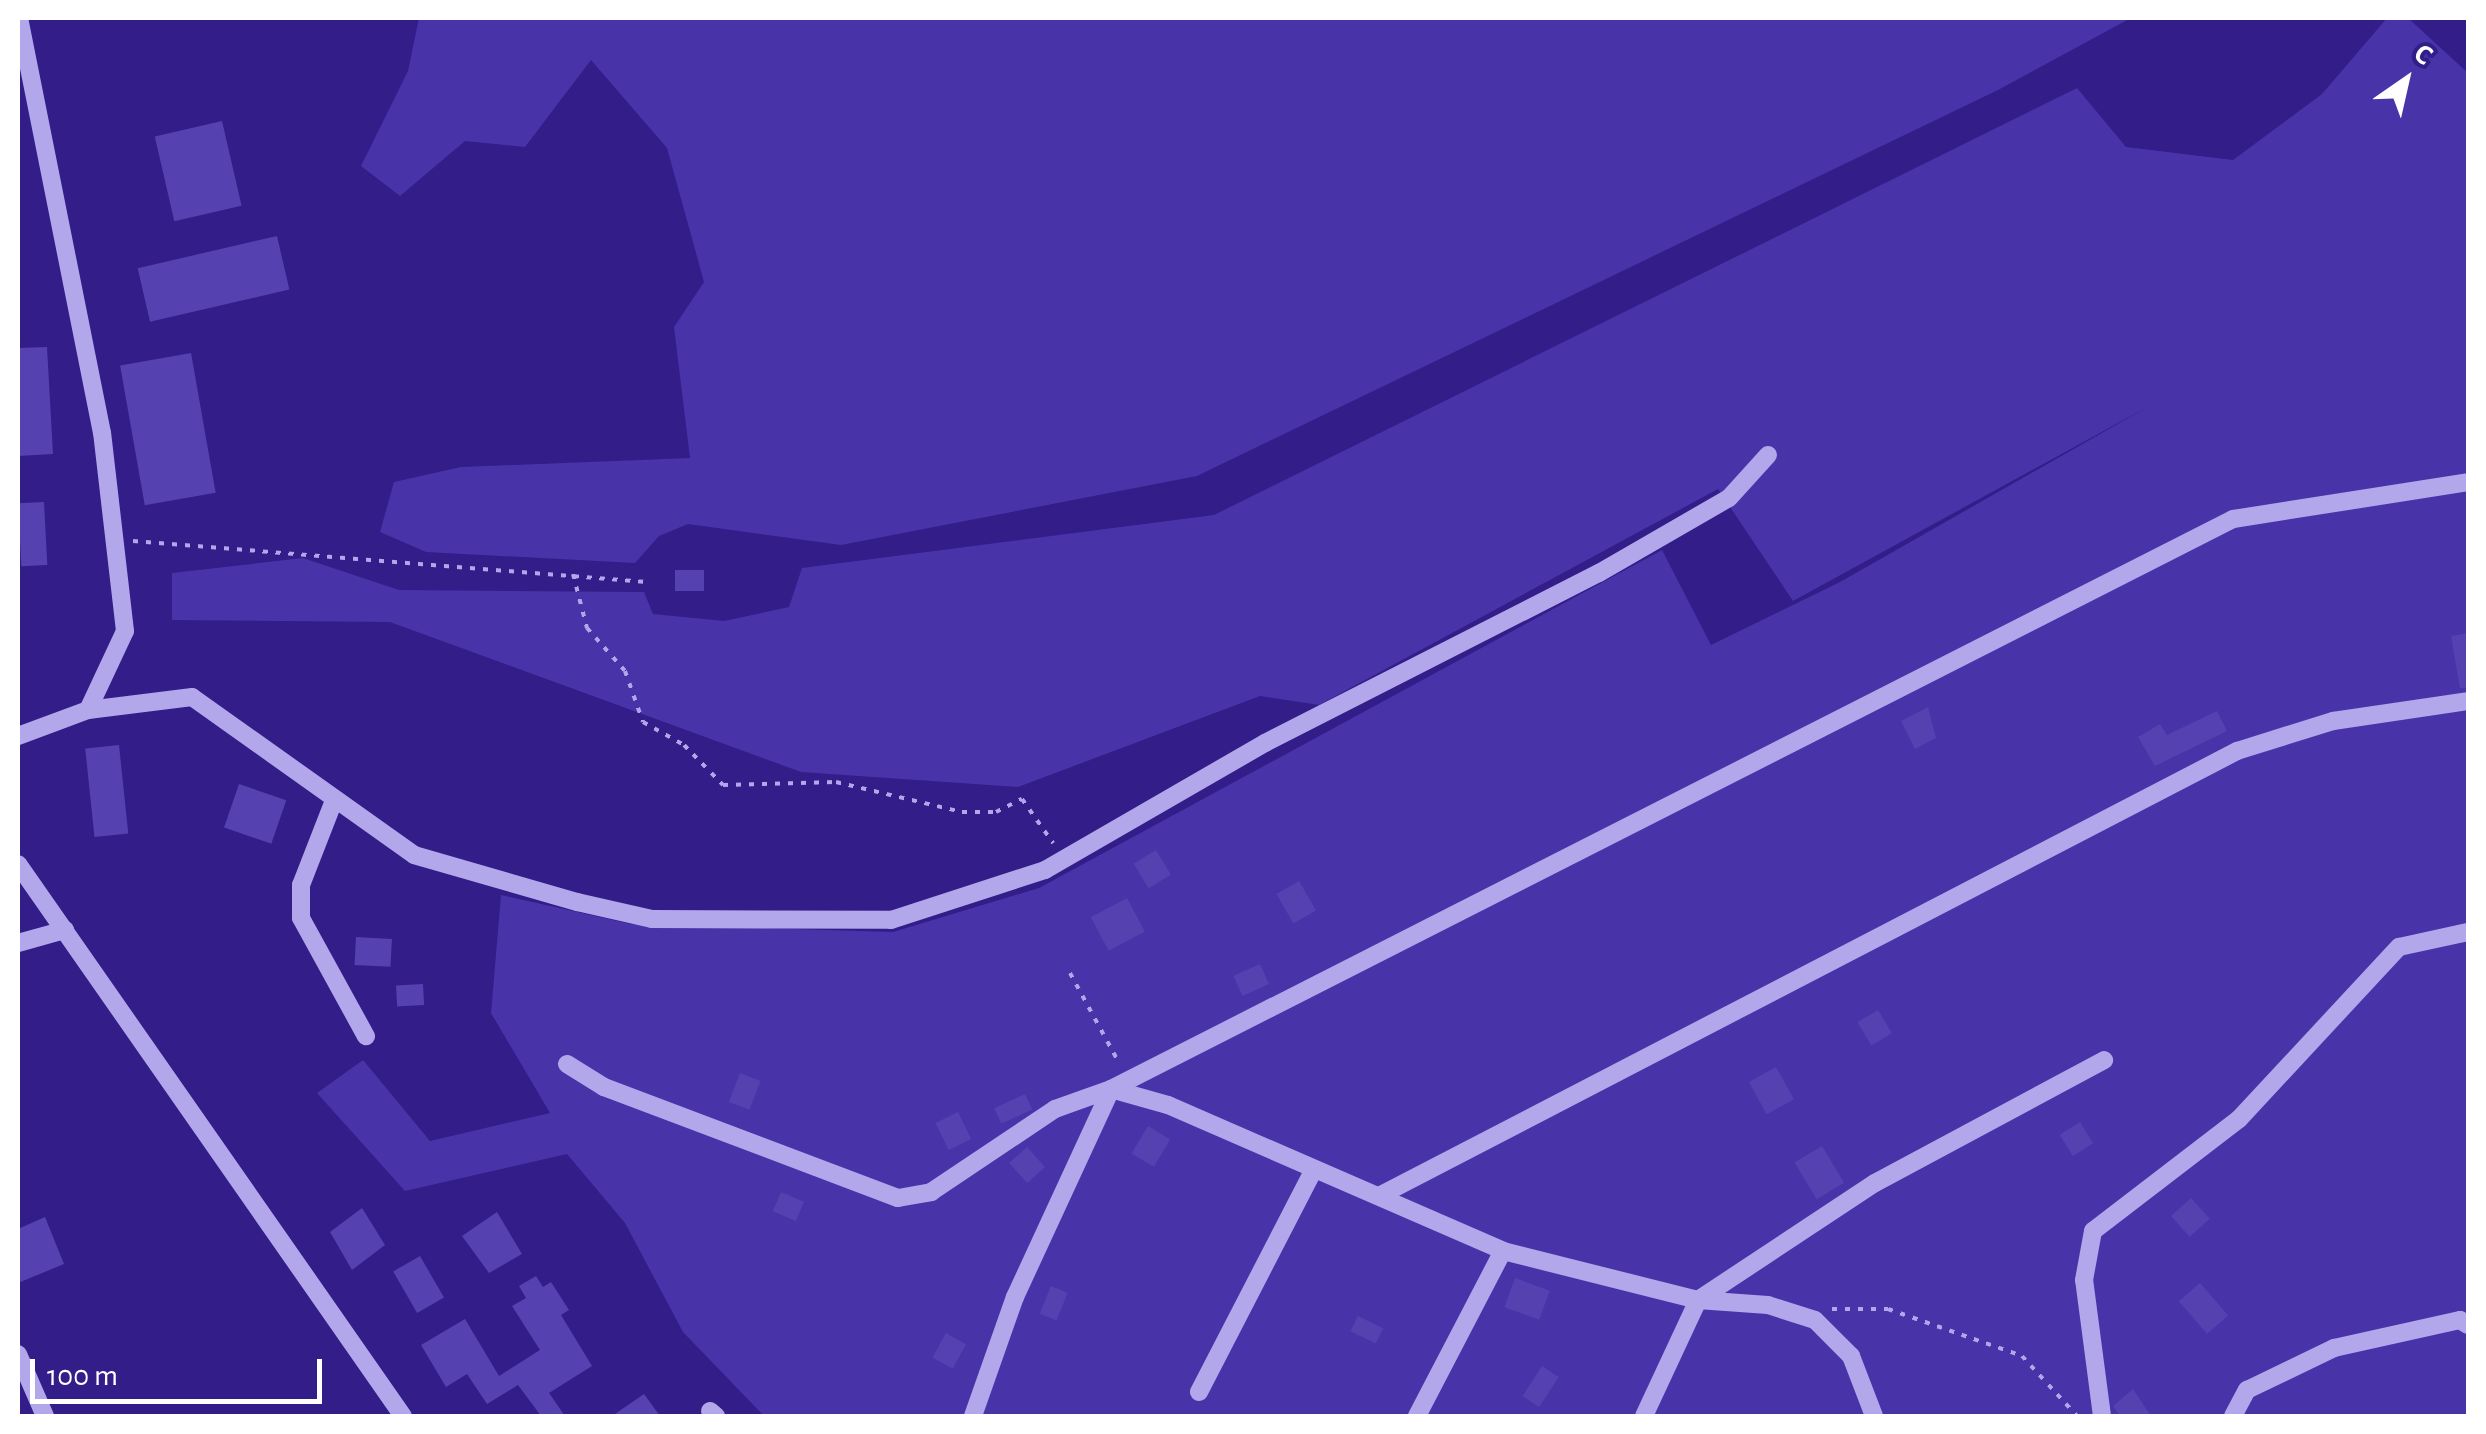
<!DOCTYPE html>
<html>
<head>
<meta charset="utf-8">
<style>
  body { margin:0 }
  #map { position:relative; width:2486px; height:1434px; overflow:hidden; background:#321d89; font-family:"Alegreya Sans",sans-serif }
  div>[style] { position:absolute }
  .green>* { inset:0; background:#4833a9 }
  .building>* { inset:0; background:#5641b0; transform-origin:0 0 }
  .path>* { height:4px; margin-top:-2px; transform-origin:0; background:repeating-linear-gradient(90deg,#b3a7ec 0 5px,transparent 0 13px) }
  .minor>* { height:18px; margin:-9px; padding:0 9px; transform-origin:9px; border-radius:9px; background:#b3a7ec }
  span { translate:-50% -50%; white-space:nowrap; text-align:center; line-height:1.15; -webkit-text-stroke:8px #321d89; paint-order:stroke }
  .frame { position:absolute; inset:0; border:20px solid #fff; pointer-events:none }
  .north { position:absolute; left:2356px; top:30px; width:100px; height:100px; -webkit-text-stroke:8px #321d89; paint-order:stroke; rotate:34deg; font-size:28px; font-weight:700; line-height:40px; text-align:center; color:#fff }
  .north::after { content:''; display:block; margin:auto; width:35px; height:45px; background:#fff; clip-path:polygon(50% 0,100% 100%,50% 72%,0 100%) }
  .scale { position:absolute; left:30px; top:1359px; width:292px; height:45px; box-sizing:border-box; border:5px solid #fff; border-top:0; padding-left:12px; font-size:30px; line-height:35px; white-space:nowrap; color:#fff; -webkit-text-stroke:8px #321d89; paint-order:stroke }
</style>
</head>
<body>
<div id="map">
  <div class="green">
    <i style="clip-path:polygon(419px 18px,2131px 18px,1998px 90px,1197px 476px,841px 545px,688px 524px,659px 536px,635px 563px,426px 552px,380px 532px,394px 482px,461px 467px,690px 458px,674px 327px,704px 282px,667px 148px,591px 60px,525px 147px,465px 141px,400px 196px,361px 166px,408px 71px)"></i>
    <i style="clip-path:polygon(2387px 18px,2408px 18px,2468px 73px,2468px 1416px,764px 1416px,683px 1332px,625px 1223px,567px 1154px,405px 1191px,317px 1093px,363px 1060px,430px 1141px,550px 1113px,491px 1013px,501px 895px,631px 924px,893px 932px,1039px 888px,1662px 550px,1711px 645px,1840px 582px,2151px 405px,1793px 601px,1718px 489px,1319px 705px,1260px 696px,1018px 787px,801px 772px,390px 622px,172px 620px,172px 573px,303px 558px,399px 590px,644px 592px,653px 614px,724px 621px,789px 607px,802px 568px,1214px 515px,2077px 88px,2126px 147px,2233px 160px,2322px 94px)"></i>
  </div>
  <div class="building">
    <i style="left:222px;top:121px;width:87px;height:69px;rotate:77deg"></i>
    <i style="left:277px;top:236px;width:55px;height:143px;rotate:77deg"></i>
    <i style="clip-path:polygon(47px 347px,53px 454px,18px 456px,18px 348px)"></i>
    <i style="left:191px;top:353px;width:142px;height:72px;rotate:80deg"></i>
    <i style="left:44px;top:502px;width:63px;height:26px;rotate:87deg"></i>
    <i style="left:675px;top:570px;width:29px;height:21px"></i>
    <i style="clip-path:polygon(2468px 633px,2468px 688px,2460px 688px,2451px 636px)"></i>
    <i style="clip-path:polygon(1928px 707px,1936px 738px,1915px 749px,1901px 721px)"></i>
    <i style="clip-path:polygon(2217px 711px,2227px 731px,2155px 766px,2138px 737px,2160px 724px,2167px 735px)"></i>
    <i style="left:119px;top:745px;width:89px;height:34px;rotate:84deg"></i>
    <i style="left:239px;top:784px;width:50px;height:46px;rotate:19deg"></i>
    <i style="left:1156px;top:850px;width:29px;height:26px;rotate:59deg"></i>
    <i style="left:1299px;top:881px;width:34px;height:26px;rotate:60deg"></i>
    <i style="left:1127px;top:898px;width:38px;height:41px;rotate:62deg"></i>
    <i style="left:356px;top:937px;width:36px;height:28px;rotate:3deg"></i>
    <i style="left:1260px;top:964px;width:22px;height:29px;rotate:66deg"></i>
    <i style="left:423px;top:984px;width:21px;height:27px;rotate:87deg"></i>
    <i style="left:1878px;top:1010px;width:27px;height:24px;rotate:59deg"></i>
    <i style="left:1776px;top:1067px;width:37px;height:31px;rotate:61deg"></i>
    <i style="left:740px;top:1073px;width:22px;height:31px;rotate:21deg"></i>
    <i style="left:1025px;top:1094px;width:17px;height:34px;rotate:65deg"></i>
    <i style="left:958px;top:1112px;width:30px;height:25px;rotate:64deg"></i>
    <i style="left:2080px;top:1122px;width:25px;height:24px;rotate:58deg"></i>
    <i style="left:1148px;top:1126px;width:26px;height:32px;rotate:31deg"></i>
    <i style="left:1822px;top:1146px;width:43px;height:32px;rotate:59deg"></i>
    <i style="left:1027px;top:1147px;width:27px;height:24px;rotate:48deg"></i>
    <i style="left:781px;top:1192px;width:25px;height:21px;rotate:23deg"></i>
    <i style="left:2191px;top:1198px;width:28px;height:27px;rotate:48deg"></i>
    <i style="clip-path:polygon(362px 1208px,385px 1245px,352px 1270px,330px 1232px)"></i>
    <i style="clip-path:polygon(497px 1212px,522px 1254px,489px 1273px,462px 1236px)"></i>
    <i style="clip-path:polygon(45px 1217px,64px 1264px,18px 1283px,18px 1229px)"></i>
    <i style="left:420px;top:1256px;width:48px;height:31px;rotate:60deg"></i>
    <i style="clip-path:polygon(536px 1276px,543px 1287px,551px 1282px,569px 1310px,561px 1315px,592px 1366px,549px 1393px,565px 1416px,541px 1416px,518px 1385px,487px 1404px,467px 1374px,446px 1387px,421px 1345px,465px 1319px,499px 1376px,540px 1350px,512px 1306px,526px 1298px,519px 1286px)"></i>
    <i style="left:1515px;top:1278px;width:37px;height:31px;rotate:20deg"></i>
    <i style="left:2200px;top:1283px;width:43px;height:28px;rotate:49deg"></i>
    <i style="left:1051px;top:1286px;width:18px;height:30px;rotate:22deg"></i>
    <i style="left:1358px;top:1316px;width:28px;height:17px;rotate:26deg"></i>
    <i style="left:946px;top:1333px;width:23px;height:28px;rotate:29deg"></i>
    <i style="left:1542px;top:1366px;width:20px;height:36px;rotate:33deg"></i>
    <i style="clip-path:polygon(2133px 1389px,2151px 1416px,2120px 1416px,2113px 1406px)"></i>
    <i style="clip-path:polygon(644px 1394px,660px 1416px,612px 1416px)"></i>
  </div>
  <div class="path">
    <i style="left:133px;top:541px;width:515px;rotate:4.57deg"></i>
    <i style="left:573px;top:574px;width:56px;rotate:75.5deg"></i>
    <i style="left:587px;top:628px;width:57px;rotate:48.5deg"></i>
    <i style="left:625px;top:671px;width:54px;rotate:70.6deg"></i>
    <i style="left:643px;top:722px;width:47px;rotate:29.3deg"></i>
    <i style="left:684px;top:745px;width:56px;rotate:45.7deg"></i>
    <i style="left:723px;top:785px;width:113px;rotate:-1.5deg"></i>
    <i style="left:836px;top:782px;width:130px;rotate:13.4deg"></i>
    <i style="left:962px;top:812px;width:34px"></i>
    <i style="left:996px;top:812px;width:29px;rotate:-27deg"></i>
    <i style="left:1022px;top:799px;width:54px;rotate:54.8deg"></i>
    <i style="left:1070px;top:973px;width:102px;rotate:61.4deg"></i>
    <i style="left:1832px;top:1309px;width:56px"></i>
    <i style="left:1888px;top:1309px;width:142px;rotate:19.3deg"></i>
    <i style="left:2022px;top:1356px;width:81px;rotate:47.5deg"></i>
  </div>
  <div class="minor">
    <i style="left:88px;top:710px;width:105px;rotate:-7.1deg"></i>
    <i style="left:192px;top:697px;width:272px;rotate:35.4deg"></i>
    <i style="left:414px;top:855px;width:170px;rotate:16.1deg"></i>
    <i style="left:577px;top:902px;width:77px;rotate:12.8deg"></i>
    <i style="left:652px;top:919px;width:239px;rotate:0.2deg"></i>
    <i style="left:891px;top:920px;width:162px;rotate:-18deg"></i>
    <i style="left:1045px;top:870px;width:254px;rotate:-30deg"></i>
    <i style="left:1265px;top:743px;width:375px;rotate:-27deg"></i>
    <i style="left:1599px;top:573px;width:150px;rotate:-30deg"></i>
    <i style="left:1729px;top:498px;width:58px;rotate:-47.8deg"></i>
    <i style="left:18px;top:736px;width:75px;rotate:-20.4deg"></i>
    <i style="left:88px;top:710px;width:87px;rotate:-64.9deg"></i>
    <i style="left:125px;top:631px;width:199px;rotate:-96.6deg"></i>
    <i style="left:102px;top:433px;width:423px;rotate:-101.3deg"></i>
    <i style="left:333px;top:803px;width:88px;rotate:111.3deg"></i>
    <i style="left:301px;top:885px;width:33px;rotate:90deg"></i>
    <i style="left:301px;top:918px;width:135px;rotate:61.2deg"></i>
    <i style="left:18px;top:864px;width:673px;rotate:55.11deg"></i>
    <i style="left:18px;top:943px;width:49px;rotate:-15.5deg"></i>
    <i style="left:567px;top:1064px;width:44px;rotate:31.9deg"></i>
    <i style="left:604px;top:1087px;width:314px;rotate:20.7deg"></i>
    <i style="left:898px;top:1198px;width:34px;rotate:-10deg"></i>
    <i style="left:931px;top:1192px;width:149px;rotate:-33.8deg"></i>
    <i style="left:1055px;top:1109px;width:59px;rotate:-19.7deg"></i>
    <i style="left:1111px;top:1089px;width:59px;rotate:15.7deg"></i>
    <i style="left:1168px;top:1105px;width:365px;rotate:23.5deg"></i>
    <i style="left:1503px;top:1251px;width:201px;rotate:14.1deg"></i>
    <i style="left:1698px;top:1300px;width:212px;rotate:-33.5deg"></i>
    <i style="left:1875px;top:1183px;width:260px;rotate:-28.2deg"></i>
    <i style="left:1379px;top:1196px;width:967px;rotate:-27.41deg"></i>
    <i style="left:2237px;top:751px;width:101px;rotate:-17.4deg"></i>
    <i style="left:2333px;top:721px;width:136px;rotate:-8.4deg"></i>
    <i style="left:18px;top:1354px;width:68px;rotate:66.5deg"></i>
    <i style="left:1199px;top:1392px;width:246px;rotate:-62.7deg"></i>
    <i style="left:710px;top:1411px;width:8px;rotate:40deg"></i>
    <i style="left:973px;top:1416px;width:126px;rotate:-70.6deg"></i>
    <i style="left:1015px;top:1297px;width:229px;rotate:-65.2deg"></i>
    <i style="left:1111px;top:1089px;width:1258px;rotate:-26.93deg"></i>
    <i style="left:2233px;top:519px;width:238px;rotate:-8.9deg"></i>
    <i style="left:1417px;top:1416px;width:186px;rotate:-62.5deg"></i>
    <i style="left:1644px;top:1416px;width:128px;rotate:-65deg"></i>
    <i style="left:1698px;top:1300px;width:70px;rotate:4.1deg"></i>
    <i style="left:1768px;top:1305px;width:49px;rotate:17.7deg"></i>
    <i style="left:1815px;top:1320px;width:51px;rotate:45deg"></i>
    <i style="left:1851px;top:1356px;width:64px;rotate:69deg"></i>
    <i style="left:2102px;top:1416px;width:137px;rotate:-97.5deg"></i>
    <i style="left:2084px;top:1280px;width:50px;rotate:-79.6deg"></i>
    <i style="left:2093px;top:1231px;width:184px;rotate:-37.5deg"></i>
    <i style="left:2239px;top:1119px;width:235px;rotate:-47.1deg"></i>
    <i style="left:2399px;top:947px;width:71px;rotate:-12.3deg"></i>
    <i style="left:2233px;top:1416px;width:30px;rotate:-62deg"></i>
    <i style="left:2247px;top:1390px;width:97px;rotate:-25.8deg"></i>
    <i style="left:2334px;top:1348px;width:129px;rotate:-12.5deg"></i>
    <i style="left:2460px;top:1320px;width:9px;rotate:32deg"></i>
  </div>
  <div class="frame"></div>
  <div class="north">С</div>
  <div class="scale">100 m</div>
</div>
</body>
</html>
